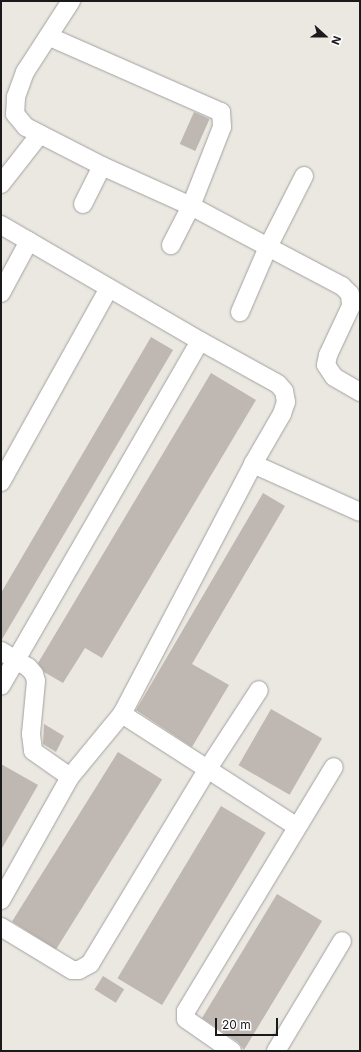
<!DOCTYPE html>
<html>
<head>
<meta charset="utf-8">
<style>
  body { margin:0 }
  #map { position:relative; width:361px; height:1052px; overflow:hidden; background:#ebe8e1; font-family:Inter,sans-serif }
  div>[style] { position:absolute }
  .building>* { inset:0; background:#bfb7b1; transform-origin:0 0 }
  .roads { filter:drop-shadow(0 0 1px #a1a1a1) drop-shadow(0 0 1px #a1a1a1) }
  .street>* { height:18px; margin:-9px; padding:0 9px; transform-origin:9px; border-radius:9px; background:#fff }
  span { translate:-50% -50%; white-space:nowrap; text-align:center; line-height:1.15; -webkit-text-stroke:3px #fff; paint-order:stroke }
  .frame { position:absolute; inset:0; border:2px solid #1a1a1a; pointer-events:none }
  .north { position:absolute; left:305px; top:16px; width:40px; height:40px; -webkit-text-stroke:3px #fff; paint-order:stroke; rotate:111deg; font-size:11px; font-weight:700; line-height:16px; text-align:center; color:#1a1a1a }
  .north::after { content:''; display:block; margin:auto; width:14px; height:18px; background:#1a1a1a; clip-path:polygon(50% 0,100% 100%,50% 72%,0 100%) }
  .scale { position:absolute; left:215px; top:1018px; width:63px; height:18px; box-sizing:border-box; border:2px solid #1a1a1a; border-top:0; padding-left:5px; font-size:12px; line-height:14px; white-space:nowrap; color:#1a1a1a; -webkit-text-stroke:3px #fff; paint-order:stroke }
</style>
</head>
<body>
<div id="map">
  <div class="building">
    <i style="left:194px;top:112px;width:17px;height:35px;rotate:24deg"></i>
    <i style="clip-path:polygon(151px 337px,173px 350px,1px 641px,1px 593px)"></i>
    <i style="clip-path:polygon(211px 373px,256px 400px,102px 658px,85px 648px,63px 683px,44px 672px,38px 663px)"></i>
    <i style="clip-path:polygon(263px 493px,285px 506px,192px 664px,229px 685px,192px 747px,136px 710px)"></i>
    <i style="left:271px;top:709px;width:59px;height:65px;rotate:30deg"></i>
    <i style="clip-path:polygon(44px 724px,64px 736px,56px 752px,43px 744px)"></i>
    <i style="left:118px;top:752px;width:52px;height:200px;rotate:32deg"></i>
    <i style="clip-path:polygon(1px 764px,38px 785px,1px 850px)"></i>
    <i style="left:221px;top:806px;width:52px;height:201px;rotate:31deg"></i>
    <i style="clip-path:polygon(277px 894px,322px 921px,244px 1050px,238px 1042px,202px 1018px)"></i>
    <i style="left:103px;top:976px;width:25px;height:16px;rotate:32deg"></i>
  </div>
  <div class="roads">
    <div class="street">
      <i style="left:71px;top:1px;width:85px;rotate:122.9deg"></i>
      <i style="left:25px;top:72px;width:27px;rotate:110deg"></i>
      <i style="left:16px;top:97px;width:17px;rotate:93deg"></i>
      <i style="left:15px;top:114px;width:17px;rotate:50deg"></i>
      <i style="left:26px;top:127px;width:85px;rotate:27.2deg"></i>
      <i style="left:102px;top:166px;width:98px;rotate:24.2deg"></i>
      <i style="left:191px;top:206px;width:87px;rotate:28deg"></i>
      <i style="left:268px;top:247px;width:71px;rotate:113.3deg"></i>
      <i style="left:50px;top:37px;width:187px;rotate:23.7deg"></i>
      <i style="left:221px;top:112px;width:15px;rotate:86deg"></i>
      <i style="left:222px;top:127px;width:85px;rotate:111.4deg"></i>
      <i style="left:191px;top:206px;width:44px;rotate:117.1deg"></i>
      <i style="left:304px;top:176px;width:80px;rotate:116.9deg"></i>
      <i style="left:268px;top:247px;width:84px;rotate:27.8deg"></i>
      <i style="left:342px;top:286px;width:11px;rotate:45deg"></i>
      <i style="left:350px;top:294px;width:12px;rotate:85deg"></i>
      <i style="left:351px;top:306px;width:54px;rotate:115.1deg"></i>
      <i style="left:328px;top:355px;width:10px;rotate:101deg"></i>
      <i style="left:326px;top:365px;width:14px;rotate:56deg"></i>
      <i style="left:334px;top:377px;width:30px;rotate:30deg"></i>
      <i style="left:1px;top:184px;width:63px;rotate:-52deg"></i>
      <i style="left:83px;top:204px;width:42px;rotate:-63.4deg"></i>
      <i style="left:1px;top:225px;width:230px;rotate:30.2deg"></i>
      <i style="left:200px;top:341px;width:398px;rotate:120deg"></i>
      <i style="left:1px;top:293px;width:59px;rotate:-61.7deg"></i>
      <i style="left:253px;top:464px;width:117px;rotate:24.2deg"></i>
      <i style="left:1px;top:482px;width:222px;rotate:-60.9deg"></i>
      <i style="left:1px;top:651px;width:31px;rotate:31deg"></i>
      <i style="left:28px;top:667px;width:9px;rotate:49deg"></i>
      <i style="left:34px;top:674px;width:7px;rotate:74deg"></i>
      <i style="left:36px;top:681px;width:53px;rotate:95.4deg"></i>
      <i style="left:31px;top:734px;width:17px;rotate:83deg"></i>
      <i style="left:33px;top:751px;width:45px;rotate:35.1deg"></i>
      <i style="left:122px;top:714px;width:207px;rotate:32.8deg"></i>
      <i style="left:1px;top:900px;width:141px;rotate:-60.7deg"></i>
      <i style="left:70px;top:777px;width:82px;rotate:-50.5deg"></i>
      <i style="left:122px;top:714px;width:282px;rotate:-62.3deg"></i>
      <i style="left:253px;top:464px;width:58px;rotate:-59.9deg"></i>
      <i style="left:282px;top:414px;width:13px;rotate:-72deg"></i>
      <i style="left:286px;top:402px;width:11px;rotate:-100deg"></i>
      <i style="left:284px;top:391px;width:9px;rotate:-131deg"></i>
      <i style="left:278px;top:384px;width:89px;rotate:-151.1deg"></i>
      <i style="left:1px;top:927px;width:83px;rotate:31.2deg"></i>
      <i style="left:72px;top:970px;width:7px"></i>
      <i style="left:79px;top:970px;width:13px;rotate:-29deg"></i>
      <i style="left:90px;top:964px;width:227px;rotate:-58.9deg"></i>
      <i style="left:207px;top:770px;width:95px;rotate:-57deg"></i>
      <i style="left:232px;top:1051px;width:56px;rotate:-145.2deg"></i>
      <i style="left:186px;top:1019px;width:8px;rotate:-90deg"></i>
      <i style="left:186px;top:1011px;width:285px;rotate:-58.8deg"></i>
      <i style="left:276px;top:1051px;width:128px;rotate:-59deg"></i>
    </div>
  </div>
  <div class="frame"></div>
  <div class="north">N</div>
  <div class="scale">20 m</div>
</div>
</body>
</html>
